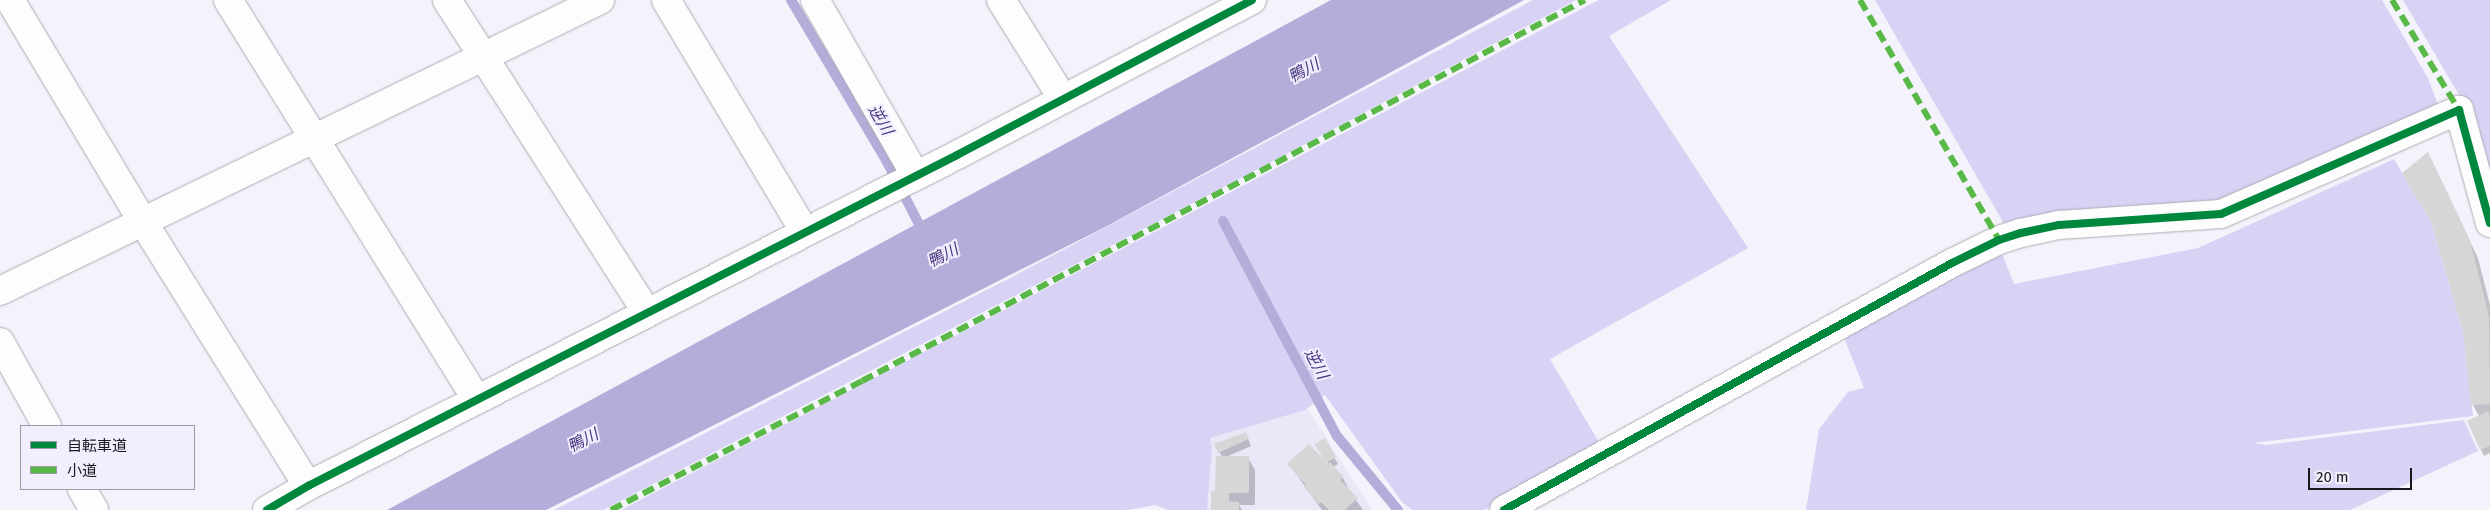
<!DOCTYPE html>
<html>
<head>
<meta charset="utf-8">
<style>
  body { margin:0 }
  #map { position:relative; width:2490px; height:510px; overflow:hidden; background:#f4f2fa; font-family:"Fira Sans","Noto Sans JP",sans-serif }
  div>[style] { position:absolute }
  .built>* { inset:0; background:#eae7f7 }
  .green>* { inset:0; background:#d8d2f5 }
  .water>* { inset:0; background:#b4acd9 }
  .shadow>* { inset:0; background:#0003 }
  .stream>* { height:10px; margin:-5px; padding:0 5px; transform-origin:5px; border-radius:5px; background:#b4acd9 }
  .building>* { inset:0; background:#d7d5d6; transform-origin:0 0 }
  .roads { filter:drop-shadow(0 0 1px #aeadb4) drop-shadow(0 0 1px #aeadb4) }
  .minor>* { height:28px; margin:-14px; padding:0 14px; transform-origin:14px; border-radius:14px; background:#fdfdfe }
  .quiet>* { height:6px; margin-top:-3px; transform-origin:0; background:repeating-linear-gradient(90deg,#58b947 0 12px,transparent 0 18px) }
  .cycleway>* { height:8px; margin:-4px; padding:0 4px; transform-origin:4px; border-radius:4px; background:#00873e }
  span { translate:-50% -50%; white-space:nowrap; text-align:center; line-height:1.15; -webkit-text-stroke:4px #f1effe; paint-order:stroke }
  .water-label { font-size:16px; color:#47347e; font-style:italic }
  .legend { position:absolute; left:20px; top:425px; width:175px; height:65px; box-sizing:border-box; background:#f1effe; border:1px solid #9a99a4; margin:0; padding:6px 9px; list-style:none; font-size:15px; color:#18171d }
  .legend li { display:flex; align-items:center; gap:10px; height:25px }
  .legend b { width:25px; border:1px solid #9a99a4 }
  .scale { position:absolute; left:2308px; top:468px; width:104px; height:22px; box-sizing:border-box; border:2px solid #18171d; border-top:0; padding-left:6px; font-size:15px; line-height:18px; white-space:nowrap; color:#18171d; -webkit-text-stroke:4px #f1effe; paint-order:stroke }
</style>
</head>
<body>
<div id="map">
  <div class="built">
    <i style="clip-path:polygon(1308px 409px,1372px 510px,1207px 510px,1212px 448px,1210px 438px)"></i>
  </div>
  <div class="green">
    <i style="clip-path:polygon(1533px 0,1576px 0,1243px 177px,603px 510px,554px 510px,1012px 277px)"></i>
    <i style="clip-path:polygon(1599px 0,1671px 0,1609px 36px,1748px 248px,1550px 359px,1601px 446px,1484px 510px,1412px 510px,1402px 502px,1325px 395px,1305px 410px,1210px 438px,1212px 448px,1207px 510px,1168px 510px,1155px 505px,1127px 510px,621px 510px)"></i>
    <i style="clip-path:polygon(1875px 0,2382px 0,2428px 78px,2440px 110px,2218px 204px,2007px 229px)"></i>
    <i style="clip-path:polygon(2403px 0,2490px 0,2490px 165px,2487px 166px,2465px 105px)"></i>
    <i style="clip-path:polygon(2394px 159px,2431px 222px,2463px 332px,2473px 416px,2253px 443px,2267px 445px,2464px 420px,2478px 451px,2350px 510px,1806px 510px,1819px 429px,1848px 392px,1864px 388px,1843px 335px,2001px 251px,2014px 284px,2198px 248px)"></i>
  </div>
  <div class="water">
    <i style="clip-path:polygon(1331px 0,1524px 0,1107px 226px,546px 510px,387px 510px)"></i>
  </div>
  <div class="shadow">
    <i style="clip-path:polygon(2428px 154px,2478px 258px,2490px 305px,2490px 453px,2484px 456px,2468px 421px,2479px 416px,2473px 405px,2464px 332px)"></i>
    <i style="clip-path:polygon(1246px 434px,1251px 446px,1226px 457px,1248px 458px,1255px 470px,1255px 505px,1239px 505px,1242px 510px,1212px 510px,1222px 457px,1216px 444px)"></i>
    <i style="clip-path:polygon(1324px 440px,1338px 464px,1333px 467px,1343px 478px,1349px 490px,1363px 510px,1322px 510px,1289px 464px,1331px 468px,1317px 445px)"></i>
  </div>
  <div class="stream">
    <i style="left:791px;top:0;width:186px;rotate:59.3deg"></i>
    <i style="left:886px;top:160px;width:83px;rotate:62.8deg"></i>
    <i style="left:1223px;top:221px;width:243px;rotate:62.1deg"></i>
    <i style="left:1337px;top:436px;width:96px;rotate:50.5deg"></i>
  </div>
  <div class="building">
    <i style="clip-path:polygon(2428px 152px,2470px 240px,2489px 317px,2490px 404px,2471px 405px,2463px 332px,2431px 222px,2402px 173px)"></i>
    <i style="clip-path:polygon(2488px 411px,2490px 416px,2490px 446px,2480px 450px,2467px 421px)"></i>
    <i style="clip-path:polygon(1246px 432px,1249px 439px,1218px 453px,1214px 444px)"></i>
    <i style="left:1325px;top:438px;width:22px;height:12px;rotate:60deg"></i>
    <i style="clip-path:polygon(1309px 444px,1328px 464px,1330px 462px,1344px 477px,1340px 480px,1358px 498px,1345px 510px,1329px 510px,1321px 502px,1319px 504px,1304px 487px,1306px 485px,1287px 464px)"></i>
    <i style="clip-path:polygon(1216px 456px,1249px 456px,1249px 493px,1229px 493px,1229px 501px,1239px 502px,1239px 510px,1211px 510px,1211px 491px,1215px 491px)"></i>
  </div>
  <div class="roads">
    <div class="minor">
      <i style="left:10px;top:0;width:259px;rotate:59.1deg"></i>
      <i style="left:143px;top:222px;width:311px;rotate:58deg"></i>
      <i style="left:228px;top:0;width:471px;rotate:58.1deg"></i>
      <i style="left:447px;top:0;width:371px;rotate:57.4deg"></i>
      <i style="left:666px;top:0;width:270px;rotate:59.1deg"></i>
      <i style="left:815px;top:0;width:203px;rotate:60.2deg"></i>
      <i style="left:1001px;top:0;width:117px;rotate:57.9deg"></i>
      <i style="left:0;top:291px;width:667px;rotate:-25.87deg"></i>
      <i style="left:0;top:342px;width:96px;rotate:60.8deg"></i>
      <i style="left:82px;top:489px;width:24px;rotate:60deg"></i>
      <i style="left:267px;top:510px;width:48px;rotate:-30.3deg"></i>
      <i style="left:308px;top:486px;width:729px;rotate:-27.02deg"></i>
      <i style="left:957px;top:155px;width:333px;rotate:-27.7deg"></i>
      <i style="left:1504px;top:510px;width:512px;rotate:-28.87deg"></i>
      <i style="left:1952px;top:263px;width:52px;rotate:-26.1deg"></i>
      <i style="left:1999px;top:240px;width:23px;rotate:-18deg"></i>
      <i style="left:2021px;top:233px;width:39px;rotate:-12deg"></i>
      <i style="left:2059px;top:225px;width:162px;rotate:-3.9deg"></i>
      <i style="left:2221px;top:214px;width:260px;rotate:-23.6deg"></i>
      <i style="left:2459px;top:110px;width:117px;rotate:74.7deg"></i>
    </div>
  </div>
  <div class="quiet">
    <i style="left:1860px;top:0;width:277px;rotate:59.9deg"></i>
    <i style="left:2392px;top:0;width:129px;rotate:58.7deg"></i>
    <i style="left:611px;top:510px;width:282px;rotate:-27.2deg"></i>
    <i style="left:862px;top:381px;width:817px;rotate:-27.79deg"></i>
  </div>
  <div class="cycleway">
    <i style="left:267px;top:510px;width:48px;rotate:-30.3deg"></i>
    <i style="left:308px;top:486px;width:729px;rotate:-27.02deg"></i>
    <i style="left:957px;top:155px;width:333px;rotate:-27.7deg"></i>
    <i style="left:1504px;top:510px;width:512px;rotate:-28.87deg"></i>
    <i style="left:1952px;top:263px;width:52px;rotate:-26.1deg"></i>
    <i style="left:1999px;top:240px;width:23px;rotate:-18deg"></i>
    <i style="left:2021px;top:233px;width:39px;rotate:-12deg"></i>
    <i style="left:2059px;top:225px;width:162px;rotate:-3.9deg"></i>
    <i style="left:2221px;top:214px;width:260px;rotate:-23.6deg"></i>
    <i style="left:2459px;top:110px;width:117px;rotate:74.7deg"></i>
  </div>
  <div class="water-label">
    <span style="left:1304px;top:71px;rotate:-28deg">鴨川</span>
    <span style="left:880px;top:120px;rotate:59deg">逆川</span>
    <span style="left:943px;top:256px;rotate:-27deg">鴨川</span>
    <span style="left:1316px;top:364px;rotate:62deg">逆川</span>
    <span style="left:583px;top:441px;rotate:-27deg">鴨川</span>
  </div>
  <ul class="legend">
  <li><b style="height:6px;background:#00873e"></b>自転車道</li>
  <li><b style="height:6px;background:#58b947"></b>小道</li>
  </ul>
  <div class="scale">20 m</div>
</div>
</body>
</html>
